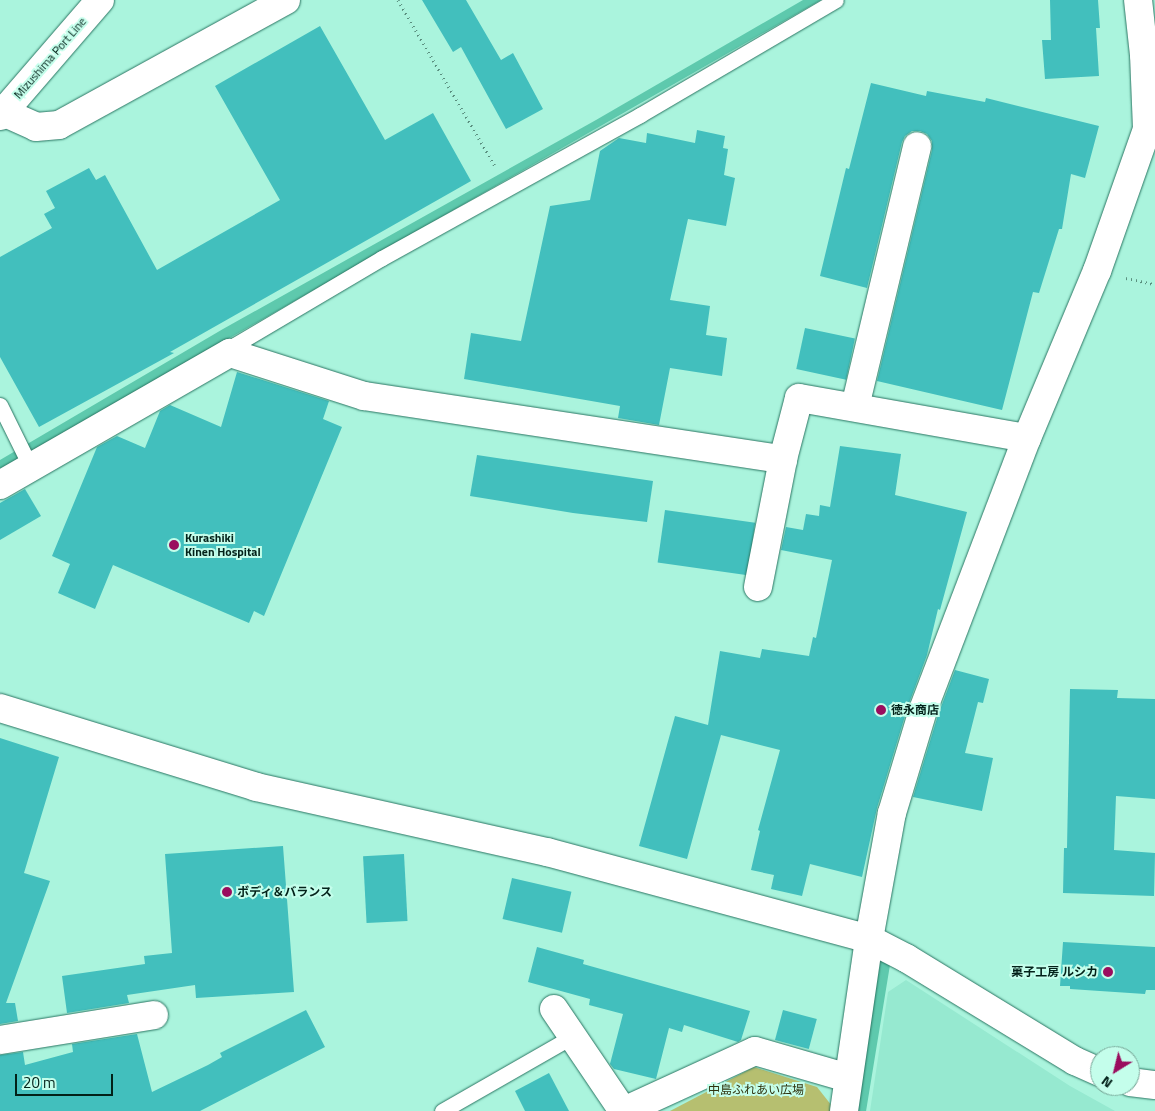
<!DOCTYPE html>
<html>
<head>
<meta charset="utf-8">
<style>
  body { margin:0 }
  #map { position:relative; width:1155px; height:1111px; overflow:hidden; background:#aaf4dd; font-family:"Titillium Web","Noto Sans JP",sans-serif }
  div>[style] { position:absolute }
  .built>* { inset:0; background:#96e9d0 }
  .green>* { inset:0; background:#b6bf70 }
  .water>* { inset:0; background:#5ec9ad }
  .stream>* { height:10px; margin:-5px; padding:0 5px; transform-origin:5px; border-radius:5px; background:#5ec9ad }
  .building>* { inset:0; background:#42bfbd; transform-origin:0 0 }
  .path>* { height:3px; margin-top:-1.5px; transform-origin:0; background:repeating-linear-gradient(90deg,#5a8f7f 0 1px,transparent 0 5px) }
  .roads { filter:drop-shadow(0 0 1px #2a7562) drop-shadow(0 0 1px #2a7562) }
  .lane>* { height:15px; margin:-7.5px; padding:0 7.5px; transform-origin:7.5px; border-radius:7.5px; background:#fff }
  .street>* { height:28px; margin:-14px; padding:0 14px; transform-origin:14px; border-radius:14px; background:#fff }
  .secondary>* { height:28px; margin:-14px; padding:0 14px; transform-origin:14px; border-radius:14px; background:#fff }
  .dots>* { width:14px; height:14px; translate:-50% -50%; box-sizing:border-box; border:2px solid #c4feeb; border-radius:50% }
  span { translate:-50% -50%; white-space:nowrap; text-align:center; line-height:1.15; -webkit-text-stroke:4px #c4feeb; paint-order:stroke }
  .street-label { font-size:12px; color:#022119 }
  .poi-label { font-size:12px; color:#022119; font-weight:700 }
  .left { translate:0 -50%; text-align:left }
  .right { translate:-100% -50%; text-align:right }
  .park-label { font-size:12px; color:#2f320e }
  .north { position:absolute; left:1090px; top:1046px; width:50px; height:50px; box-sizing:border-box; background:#c4feeb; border:1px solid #76a697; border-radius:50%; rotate:216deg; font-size:14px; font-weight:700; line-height:20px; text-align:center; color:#022119 }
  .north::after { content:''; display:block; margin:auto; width:18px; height:22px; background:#9a0d5e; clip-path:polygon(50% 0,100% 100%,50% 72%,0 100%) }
  .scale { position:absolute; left:15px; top:1074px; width:98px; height:22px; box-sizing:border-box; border:2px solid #022119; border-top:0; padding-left:6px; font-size:15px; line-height:18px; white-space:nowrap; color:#022119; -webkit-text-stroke:4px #c4feeb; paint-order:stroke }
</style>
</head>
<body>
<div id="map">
  <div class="built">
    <i style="clip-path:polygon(906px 980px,1070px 1086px,1115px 1111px,870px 1111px,888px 992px)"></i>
  </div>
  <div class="green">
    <i style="clip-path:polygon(754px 1067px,817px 1087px,832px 1106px,832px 1111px,670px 1111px)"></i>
  </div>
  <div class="water">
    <i style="clip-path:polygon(803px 0,821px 0,228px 339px,0 473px,0 460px,223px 329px,596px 120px)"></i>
  </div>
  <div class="stream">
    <i style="left:861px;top:1111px;width:149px;rotate:-80.7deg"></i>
  </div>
  <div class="building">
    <i style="clip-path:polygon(422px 0,466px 0,501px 60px,513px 53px,543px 109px,506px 129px,461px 47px,453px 52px)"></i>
    <i style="clip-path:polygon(1050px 0,1098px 0,1100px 28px,1096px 28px,1099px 76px,1045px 79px,1042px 40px,1051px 40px)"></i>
    <i style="clip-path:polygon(320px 26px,385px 140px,433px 113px,471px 181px,170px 352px,174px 353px,39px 427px,0 357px,0 257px,52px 228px,44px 214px,55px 208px,46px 191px,89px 168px,96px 180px,105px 175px,157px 270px,280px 200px,215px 86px)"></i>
    <i style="clip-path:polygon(871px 83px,926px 96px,927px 91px,985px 102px,986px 98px,1099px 126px,1085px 178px,1071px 174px,1062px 229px,1059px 229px,1039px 293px,1033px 292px,1002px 410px,877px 381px,932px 150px,932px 141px,927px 134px,920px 131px,912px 131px,905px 136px,902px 142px,867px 288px,820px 276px,846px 168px,849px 169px)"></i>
    <i style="clip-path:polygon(697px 130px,725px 136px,723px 148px,728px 149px,724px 175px,735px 178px,726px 226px,688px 219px,670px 300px,710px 306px,706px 335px,727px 338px,722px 376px,670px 368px,659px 425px,618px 418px,620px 406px,464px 379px,471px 333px,521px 341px,550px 206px,590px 200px,600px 151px,619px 138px,646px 143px,647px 133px,695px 143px)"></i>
    <i style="left:805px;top:328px;width:51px;height:42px;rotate:12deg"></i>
    <i style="clip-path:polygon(237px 372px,329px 401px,323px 419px,342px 427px,264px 616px,254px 611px,249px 623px,113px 565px,95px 609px,58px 593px,70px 564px,52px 556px,97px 447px,117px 436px,145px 448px,160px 411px,170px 405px,221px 427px)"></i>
    <i style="clip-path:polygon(840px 446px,901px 454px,895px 495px,967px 512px,940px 610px,938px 609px,927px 655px,908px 706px,877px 808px,862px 877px,810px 864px,802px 896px,771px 889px,774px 875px,751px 870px,760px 831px,758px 830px,780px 750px,721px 735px,687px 859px,639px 846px,675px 716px,708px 725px,720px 651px,760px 658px,762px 649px,809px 656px,813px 637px,816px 638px,832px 560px,781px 550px,786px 527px,803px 530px,806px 514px,819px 516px,820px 505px,830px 507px)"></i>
    <i style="clip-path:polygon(477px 455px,653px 481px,647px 522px,573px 513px,470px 496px)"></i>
    <i style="clip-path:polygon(25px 489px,41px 516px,0 540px,0 503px)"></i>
    <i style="left:665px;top:510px;width:91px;height:53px;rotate:8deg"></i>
    <i style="clip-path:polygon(955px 670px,989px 679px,983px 703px,978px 702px,965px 753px,993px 758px,982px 811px,913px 797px,938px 715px)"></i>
    <i style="clip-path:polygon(1070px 689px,1118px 690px,1117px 698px,1155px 699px,1155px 799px,1116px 796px,1114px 850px,1155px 853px,1154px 896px,1063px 893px,1064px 848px,1067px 848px)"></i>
    <i style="clip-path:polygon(0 738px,59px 757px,24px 873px,50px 881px,6px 1003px,15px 1003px,18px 1021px,0 1024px)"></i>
    <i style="clip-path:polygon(283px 846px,294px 992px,196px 998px,195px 985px,127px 995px,129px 1003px,67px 1013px,62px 976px,145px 964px,144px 956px,172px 953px,165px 854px)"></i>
    <i style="left:404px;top:854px;width:67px;height:41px;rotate:87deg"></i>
    <i style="left:512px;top:878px;width:61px;height:42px;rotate:13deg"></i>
    <i style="clip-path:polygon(1063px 942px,1155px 947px,1155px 990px,1146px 990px,1145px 994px,1070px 989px,1070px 986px,1060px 986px)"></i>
    <i style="clip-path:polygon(537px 947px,584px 960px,583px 964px,750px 1011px,741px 1040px,738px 1042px,684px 1025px,682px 1032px,669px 1028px,656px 1079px,614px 1069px,610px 1064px,623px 1014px,589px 1005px,590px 999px,528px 982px)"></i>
    <i style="clip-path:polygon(306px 1010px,325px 1047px,200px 1111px,0 1111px,0 1055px,23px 1052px,25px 1065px,73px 1052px,72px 1044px,137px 1034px,152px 1092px,208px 1065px,222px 1057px,220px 1053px)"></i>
    <i style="left:783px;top:1010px;width:35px;height:31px;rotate:15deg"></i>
    <i style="clip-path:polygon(549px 1073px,569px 1111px,525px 1111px,515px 1091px)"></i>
  </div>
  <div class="path">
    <i style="left:398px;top:0;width:194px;rotate:59.7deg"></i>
    <i style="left:1126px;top:278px;width:30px;rotate:12deg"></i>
  </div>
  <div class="roads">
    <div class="lane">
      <i style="left:230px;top:353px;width:8px;rotate:-67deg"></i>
      <i style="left:233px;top:346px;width:173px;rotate:-30.6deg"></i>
      <i style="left:382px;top:258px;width:295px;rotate:-29deg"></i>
      <i style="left:640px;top:115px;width:227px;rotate:-30.4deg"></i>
      <i style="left:0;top:405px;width:70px;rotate:63.8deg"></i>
      <i style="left:442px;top:1111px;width:151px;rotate:-29.8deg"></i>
    </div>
    <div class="street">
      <i style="left:3px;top:112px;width:36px;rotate:24deg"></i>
      <i style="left:36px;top:127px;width:23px;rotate:-5deg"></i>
      <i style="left:59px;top:125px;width:259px;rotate:-28.8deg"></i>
      <i style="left:855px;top:407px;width:268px;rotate:-76.6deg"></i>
      <i style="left:0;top:485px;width:265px;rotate:-29.9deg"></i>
      <i style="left:230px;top:353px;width:141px;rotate:17.8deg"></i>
      <i style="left:364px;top:396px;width:424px;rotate:8.6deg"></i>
      <i style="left:758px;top:587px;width:130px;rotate:-78.9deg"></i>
      <i style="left:783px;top:459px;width:63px;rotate:-75.3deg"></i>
      <i style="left:799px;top:398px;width:231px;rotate:10deg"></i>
      <i style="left:0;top:708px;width:268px;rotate:17.1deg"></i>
      <i style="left:256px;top:787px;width:298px;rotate:12.6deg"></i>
      <i style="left:547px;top:852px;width:334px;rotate:15.1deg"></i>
      <i style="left:869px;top:939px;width:42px;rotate:27.2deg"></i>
      <i style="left:906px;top:958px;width:198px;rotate:31.4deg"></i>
      <i style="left:1075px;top:1061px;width:27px;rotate:24deg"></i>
      <i style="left:554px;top:1009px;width:123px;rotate:55.9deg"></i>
      <i style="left:0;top:1040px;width:156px;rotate:-9.2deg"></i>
      <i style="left:1130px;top:1082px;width:25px;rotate:7deg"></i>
      <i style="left:624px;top:1111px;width:144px;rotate:-24.6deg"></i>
      <i style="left:755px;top:1051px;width:97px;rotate:16.2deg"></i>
      <i style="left:844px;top:1111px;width:174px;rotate:-81.7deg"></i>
      <i style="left:869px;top:939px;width:128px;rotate:-79.7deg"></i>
      <i style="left:892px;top:813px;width:108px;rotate:-73.2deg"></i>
      <i style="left:923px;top:710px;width:291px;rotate:-69.1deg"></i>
      <i style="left:1027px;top:438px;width:181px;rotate:-67.3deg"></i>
      <i style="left:1097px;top:271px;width:151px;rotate:-70.6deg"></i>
      <i style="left:1147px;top:129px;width:74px;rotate:-92.3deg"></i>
      <i style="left:1144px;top:55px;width:55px;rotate:-96.2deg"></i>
    </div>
    <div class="secondary">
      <i style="left:0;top:116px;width:153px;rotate:-49.2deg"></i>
    </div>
  </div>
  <div class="dots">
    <i style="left:174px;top:545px;background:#9a0d5e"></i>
    <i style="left:881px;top:710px;background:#9a0d5e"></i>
    <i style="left:227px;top:892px;background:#9a0d5e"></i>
    <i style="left:1108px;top:972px;background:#9a0d5e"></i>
  </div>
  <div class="street-label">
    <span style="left:50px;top:58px;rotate:-49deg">Mizushima Port Line</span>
  </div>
  <div class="poi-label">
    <span class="left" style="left:185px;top:545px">Kurashiki<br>Kinen Hospital</span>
    <span class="left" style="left:891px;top:710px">徳永商店</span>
    <span class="left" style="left:237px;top:892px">ボディ＆バランス</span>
    <span class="right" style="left:1098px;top:972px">菓子工房 ルシカ</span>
  </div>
  <div class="park-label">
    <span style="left:756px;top:1090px">中島ふれあい広場</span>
  </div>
  <div class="north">N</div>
  <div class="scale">20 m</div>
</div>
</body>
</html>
